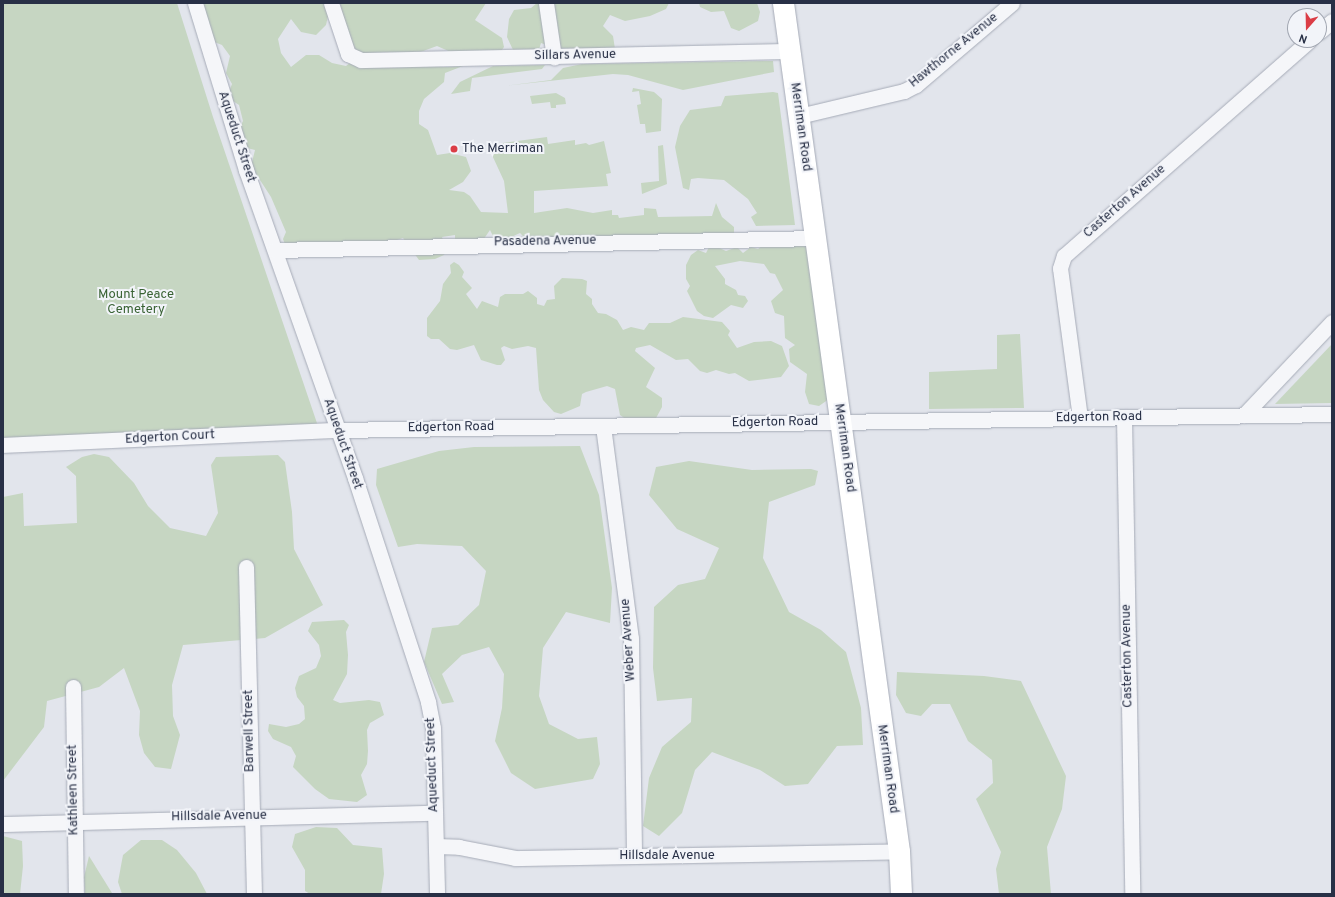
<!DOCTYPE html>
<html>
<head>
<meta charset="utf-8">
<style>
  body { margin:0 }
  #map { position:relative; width:1335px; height:897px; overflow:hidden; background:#e2e5ec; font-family:Overpass,sans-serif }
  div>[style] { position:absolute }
  .green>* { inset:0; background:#c6d6c2 }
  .roads { filter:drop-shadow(0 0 1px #a6abb7) drop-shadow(0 0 1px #a6abb7) }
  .minor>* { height:15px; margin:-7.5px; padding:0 7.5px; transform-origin:7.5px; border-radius:7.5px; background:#f5f6f9 }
  .secondary>* { height:21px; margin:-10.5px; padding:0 10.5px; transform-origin:10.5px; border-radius:10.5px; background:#fff }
  .dots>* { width:11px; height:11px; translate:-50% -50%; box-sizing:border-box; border:2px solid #f2f4f9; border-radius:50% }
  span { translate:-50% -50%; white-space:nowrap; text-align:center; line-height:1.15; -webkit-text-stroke:4px #f2f4f9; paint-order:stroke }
  .street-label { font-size:13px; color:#283046 }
  .poi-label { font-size:13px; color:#283046 }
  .left { translate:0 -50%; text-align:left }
  .park-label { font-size:13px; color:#396334 }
  .frame { position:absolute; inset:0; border:4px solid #283046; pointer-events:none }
  .north { position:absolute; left:1287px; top:8px; width:40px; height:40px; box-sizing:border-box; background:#f2f4f9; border:1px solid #a1a6b1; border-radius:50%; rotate:200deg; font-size:11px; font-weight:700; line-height:16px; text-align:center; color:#283046 }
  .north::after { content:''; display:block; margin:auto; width:14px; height:18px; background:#db3d46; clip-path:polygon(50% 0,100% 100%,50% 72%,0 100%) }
</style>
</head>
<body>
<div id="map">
  <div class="green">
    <i style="clip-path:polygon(3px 3px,177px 3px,213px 117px,319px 429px,3px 443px)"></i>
    <i style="clip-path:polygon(204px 3px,326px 3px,329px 12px,326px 25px,316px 35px,301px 32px,291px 19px,278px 39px,281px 53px,291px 67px,306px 55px,319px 55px,332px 63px,346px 66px,356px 58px,354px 47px,341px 26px,340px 3px,486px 3px,475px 20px,502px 38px,504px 47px,496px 58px,453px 53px,437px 46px,415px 54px,443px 67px,463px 66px,445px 73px,444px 82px,424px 99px,419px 111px,419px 124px,428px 130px,437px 155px,450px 153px,466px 157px,471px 171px,463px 182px,449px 190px,464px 192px,470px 196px,481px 212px,508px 213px,504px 181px,492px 155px,490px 145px,501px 146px,503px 143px,547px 137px,548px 144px,575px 140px,575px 145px,586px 143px,589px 145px,604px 141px,611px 173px,606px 174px,608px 186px,534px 191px,534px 213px,567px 208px,593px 213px,612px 210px,612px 215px,618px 215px,619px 218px,644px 215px,644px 208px,656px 209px,658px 217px,712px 216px,716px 203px,722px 217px,734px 227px,734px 233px,525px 238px,520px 233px,509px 238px,493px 236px,490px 230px,479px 246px,455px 241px,455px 235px,442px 237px,447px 250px,444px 255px,435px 259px,419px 260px,403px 238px,394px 241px,286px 247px,283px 239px,286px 232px,271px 197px,251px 166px,255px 150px,243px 147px,237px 133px,243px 121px,239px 105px,227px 97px,232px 84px,226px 73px,230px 56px,222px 45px,209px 40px,202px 11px)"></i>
    <i style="clip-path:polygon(537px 3px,669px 3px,666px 9px,650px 16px,625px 21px,610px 15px,603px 26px,613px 36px,615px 49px,573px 55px,541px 43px,537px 56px,514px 52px,507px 37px,509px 19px,514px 10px,531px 8px)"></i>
    <i style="clip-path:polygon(699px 3px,757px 3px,760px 12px,758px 21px,739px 31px,731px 28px,724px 11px,711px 12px,700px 7px)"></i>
    <i style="clip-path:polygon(769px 61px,773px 61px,774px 72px,683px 90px,628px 75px,613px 74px,504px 86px,551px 80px,563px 68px,582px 64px)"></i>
    <i style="clip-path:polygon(545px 65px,542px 69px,472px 78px,470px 91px,451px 94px,460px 82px,493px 66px)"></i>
    <i style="clip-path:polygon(633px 88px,654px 92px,662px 99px,661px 131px,646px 133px,645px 124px,640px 124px,637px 105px,641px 104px,639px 91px,632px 92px)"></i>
    <i style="clip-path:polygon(773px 92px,778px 93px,795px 225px,756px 226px,751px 217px,757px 213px,748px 199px,724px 180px,698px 178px,691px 179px,689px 190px,683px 188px,675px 147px,680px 126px,690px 110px,721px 106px,725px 96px)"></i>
    <i style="clip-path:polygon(556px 93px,565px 98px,566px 104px,556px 105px,556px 108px,551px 108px,550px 102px,532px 104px,530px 96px)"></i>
    <i style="clip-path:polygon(663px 145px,667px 184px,642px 194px,641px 183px,659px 181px,658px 146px)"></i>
    <i style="clip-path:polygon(768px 241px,803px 243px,809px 247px,829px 399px,819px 406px,809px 404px,805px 392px,807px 374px,790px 362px,789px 349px,795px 345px,785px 338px,784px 316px,775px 313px,771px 301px,783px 290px,775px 274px,770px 273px,764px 264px,740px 261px,715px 266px,725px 279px,725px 284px,736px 290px,738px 295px,745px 296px,748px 301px,743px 308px,731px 305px,713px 318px,704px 316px,697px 311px,687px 291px,690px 286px,686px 279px,686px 265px,691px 255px,698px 250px,706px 253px,709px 247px,717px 247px,726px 251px,737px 247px,743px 253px,751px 247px,758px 249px)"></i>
    <i style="clip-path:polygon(454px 262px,459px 265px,464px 272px,462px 277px,472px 288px,466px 294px,477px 309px,482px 301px,498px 307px,500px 297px,505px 294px,523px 294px,528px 291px,537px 298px,537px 304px,544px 306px,547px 300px,555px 299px,554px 286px,562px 278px,582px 279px,587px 281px,586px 294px,592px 299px,592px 304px,598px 313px,606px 314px,617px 320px,623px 330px,631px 327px,644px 330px,649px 323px,670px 323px,683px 317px,722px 322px,730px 331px,728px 335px,737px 348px,754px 342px,771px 341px,782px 346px,789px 366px,781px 377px,749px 381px,735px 373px,729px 374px,716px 370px,707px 373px,700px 371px,688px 359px,676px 360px,650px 345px,636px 348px,635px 351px,655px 368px,646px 387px,662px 398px,662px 407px,655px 420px,630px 422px,620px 415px,615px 389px,607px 386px,586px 392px,582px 394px,580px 406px,561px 414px,554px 412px,543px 400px,539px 390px,536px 348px,528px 346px,512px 349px,504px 346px,501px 348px,505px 360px,501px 365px,497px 365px,481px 360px,474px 345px,457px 350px,450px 349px,439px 339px,431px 339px,427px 336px,427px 318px,440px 301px,443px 284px,451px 273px,450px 265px)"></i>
    <i style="clip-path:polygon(1020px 334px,1024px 408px,929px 409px,929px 372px,997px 369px,997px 335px)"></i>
    <i style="clip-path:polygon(1332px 344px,1332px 403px,1275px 404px)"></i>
    <i style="clip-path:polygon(580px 446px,599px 495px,612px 588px,610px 623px,566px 612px,543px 648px,539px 696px,549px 724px,578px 739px,597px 737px,600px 764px,593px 779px,535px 789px,511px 773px,495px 741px,502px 708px,504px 674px,489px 647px,462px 655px,442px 674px,454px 702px,442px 704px,424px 662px,432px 628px,458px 625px,479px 605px,486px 571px,462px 546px,417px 544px,398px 547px,376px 485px,377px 469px,439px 451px,474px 447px)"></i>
    <i style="clip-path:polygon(94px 454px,109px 457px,134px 483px,148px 506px,170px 528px,206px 536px,218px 513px,211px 465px,216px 457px,278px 455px,285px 462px,292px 512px,294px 549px,323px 605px,265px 638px,183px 645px,172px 685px,173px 716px,180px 735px,171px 769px,155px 767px,144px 753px,139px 735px,140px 711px,124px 668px,99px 687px,47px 701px,44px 727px,3px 781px,3px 497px,23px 493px,24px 526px,77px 523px,76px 476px,66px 467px,82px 457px)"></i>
    <i style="clip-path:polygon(689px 461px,752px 470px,811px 469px,818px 471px,815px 485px,769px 502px,763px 558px,789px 612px,821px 630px,846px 652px,861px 708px,863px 745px,837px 746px,808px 784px,785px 786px,760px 770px,712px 752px,695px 770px,682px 813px,659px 836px,643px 826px,649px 778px,662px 747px,691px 722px,692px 698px,657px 701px,653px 668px,654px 607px,678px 585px,705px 579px,719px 548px,677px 529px,649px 495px,656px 467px)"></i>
    <i style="clip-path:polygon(344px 620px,349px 625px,346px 632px,348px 655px,347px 674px,333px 700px,340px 703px,369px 700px,380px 702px,384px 715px,370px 723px,367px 730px,368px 751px,367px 764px,361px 775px,367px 795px,357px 802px,329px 799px,315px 789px,293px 767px,296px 756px,291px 747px,273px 739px,268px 731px,269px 724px,286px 727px,299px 724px,305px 719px,304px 706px,297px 697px,295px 688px,299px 676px,316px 668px,321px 656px,319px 645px,308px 631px,312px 622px)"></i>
    <i style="clip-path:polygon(897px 672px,984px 676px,1021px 681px,1066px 776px,1062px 809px,1047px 847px,1051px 894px,999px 894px,996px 869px,1001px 852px,976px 799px,993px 783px,992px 760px,968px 741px,950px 704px,932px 704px,921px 716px,906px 713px,896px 695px)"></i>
    <i style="clip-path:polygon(316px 827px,337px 828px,353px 845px,382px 848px,384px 874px,381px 894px,310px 894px,305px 891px,305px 870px,292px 847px,295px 834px)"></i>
    <i style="clip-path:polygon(3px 836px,22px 841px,23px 866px,20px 894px,3px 894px)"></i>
    <i style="clip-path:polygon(141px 840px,162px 840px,177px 850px,196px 873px,207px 894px,122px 894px,118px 882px,123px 855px)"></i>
    <i style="clip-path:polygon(89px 856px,112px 893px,111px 894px,85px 894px,84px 877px)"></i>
  </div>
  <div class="roads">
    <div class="minor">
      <i style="left:195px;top:3px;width:175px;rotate:73deg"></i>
      <i style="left:246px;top:170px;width:327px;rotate:70.5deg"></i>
      <i style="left:355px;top:478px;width:236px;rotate:71.9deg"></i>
      <i style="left:428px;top:702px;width:26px;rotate:79deg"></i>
      <i style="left:433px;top:728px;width:166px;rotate:88.6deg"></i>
      <i style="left:331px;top:3px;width:54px;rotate:71.6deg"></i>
      <i style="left:348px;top:54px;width:14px;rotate:25deg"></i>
      <i style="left:361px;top:60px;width:429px;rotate:-1.2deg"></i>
      <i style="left:546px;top:3px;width:55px;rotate:81.6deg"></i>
      <i style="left:1319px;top:32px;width:17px;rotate:-40deg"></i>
      <i style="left:799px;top:116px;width:108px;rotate:-13.4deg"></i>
      <i style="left:904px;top:91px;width:13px;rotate:-27deg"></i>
      <i style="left:916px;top:85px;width:126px;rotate:-40.5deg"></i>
      <i style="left:275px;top:250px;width:541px;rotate:-1.27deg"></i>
      <i style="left:1244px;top:415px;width:128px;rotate:-46.6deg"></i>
      <i style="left:1124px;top:417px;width:477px;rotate:89deg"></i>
      <i style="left:1080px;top:418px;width:151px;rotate:-97.6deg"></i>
      <i style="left:1060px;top:268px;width:13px;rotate:-72deg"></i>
      <i style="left:1064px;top:256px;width:327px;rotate:-41.3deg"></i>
      <i style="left:603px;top:426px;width:214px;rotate:82.5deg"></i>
      <i style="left:631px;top:638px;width:218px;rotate:89.2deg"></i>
      <i style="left:3px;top:445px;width:334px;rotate:-2.6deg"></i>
      <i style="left:337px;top:430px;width:995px;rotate:-0.92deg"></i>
      <i style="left:246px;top:567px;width:327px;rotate:88.6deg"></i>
      <i style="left:73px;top:687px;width:207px;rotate:89.2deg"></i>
      <i style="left:3px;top:824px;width:432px;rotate:-1.5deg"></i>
      <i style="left:436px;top:846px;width:23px;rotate:2deg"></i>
      <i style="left:459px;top:847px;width:57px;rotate:11.1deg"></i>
      <i style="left:515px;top:858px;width:384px;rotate:-1deg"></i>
    </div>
    <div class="secondary">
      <i style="left:783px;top:3px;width:856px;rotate:82.21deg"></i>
      <i style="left:899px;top:851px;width:43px;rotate:87.3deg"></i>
    </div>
  </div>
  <div class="dots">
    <i style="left:454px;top:149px;background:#db3d46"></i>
  </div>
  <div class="street-label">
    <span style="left:954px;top:51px;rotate:-39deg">Hawthorne Avenue</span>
    <span style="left:575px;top:56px;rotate:-1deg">Sillars Avenue</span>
    <span style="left:800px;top:127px;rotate:82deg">Merriman Road</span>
    <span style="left:236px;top:137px;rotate:72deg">Aqueduct Street</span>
    <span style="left:1125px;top:202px;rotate:-41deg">Casterton Avenue</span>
    <span style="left:545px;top:242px;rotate:-1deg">Pasadena Avenue</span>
    <span style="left:1099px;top:418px;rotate:-1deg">Edgerton Road</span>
    <span style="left:775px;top:423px;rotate:-1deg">Edgerton Road</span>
    <span style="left:451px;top:428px;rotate:-1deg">Edgerton Road</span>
    <span style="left:170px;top:438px;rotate:-3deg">Edgerton Court</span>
    <span style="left:342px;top:444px;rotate:71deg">Aqueduct Street</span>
    <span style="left:844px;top:448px;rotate:82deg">Merriman Road</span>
    <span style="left:629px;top:640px;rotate:-94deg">Weber Avenue</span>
    <span style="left:1128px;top:656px;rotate:-91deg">Casterton Avenue</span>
    <span style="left:250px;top:731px;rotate:-91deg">Barwell Street</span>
    <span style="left:433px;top:765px;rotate:-92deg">Aqueduct Street</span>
    <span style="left:887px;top:769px;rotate:82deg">Merriman Road</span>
    <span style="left:74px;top:790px;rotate:-91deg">Kathleen Street</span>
    <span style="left:219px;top:817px;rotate:-1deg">Hillsdale Avenue</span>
    <span style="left:667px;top:856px">Hillsdale Avenue</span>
  </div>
  <div class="poi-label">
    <span class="left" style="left:462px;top:149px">The Merriman</span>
  </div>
  <div class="park-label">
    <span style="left:136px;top:303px">Mount Peace<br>Cemetery</span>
  </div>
  <div class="frame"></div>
  <div class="north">N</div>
</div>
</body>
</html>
